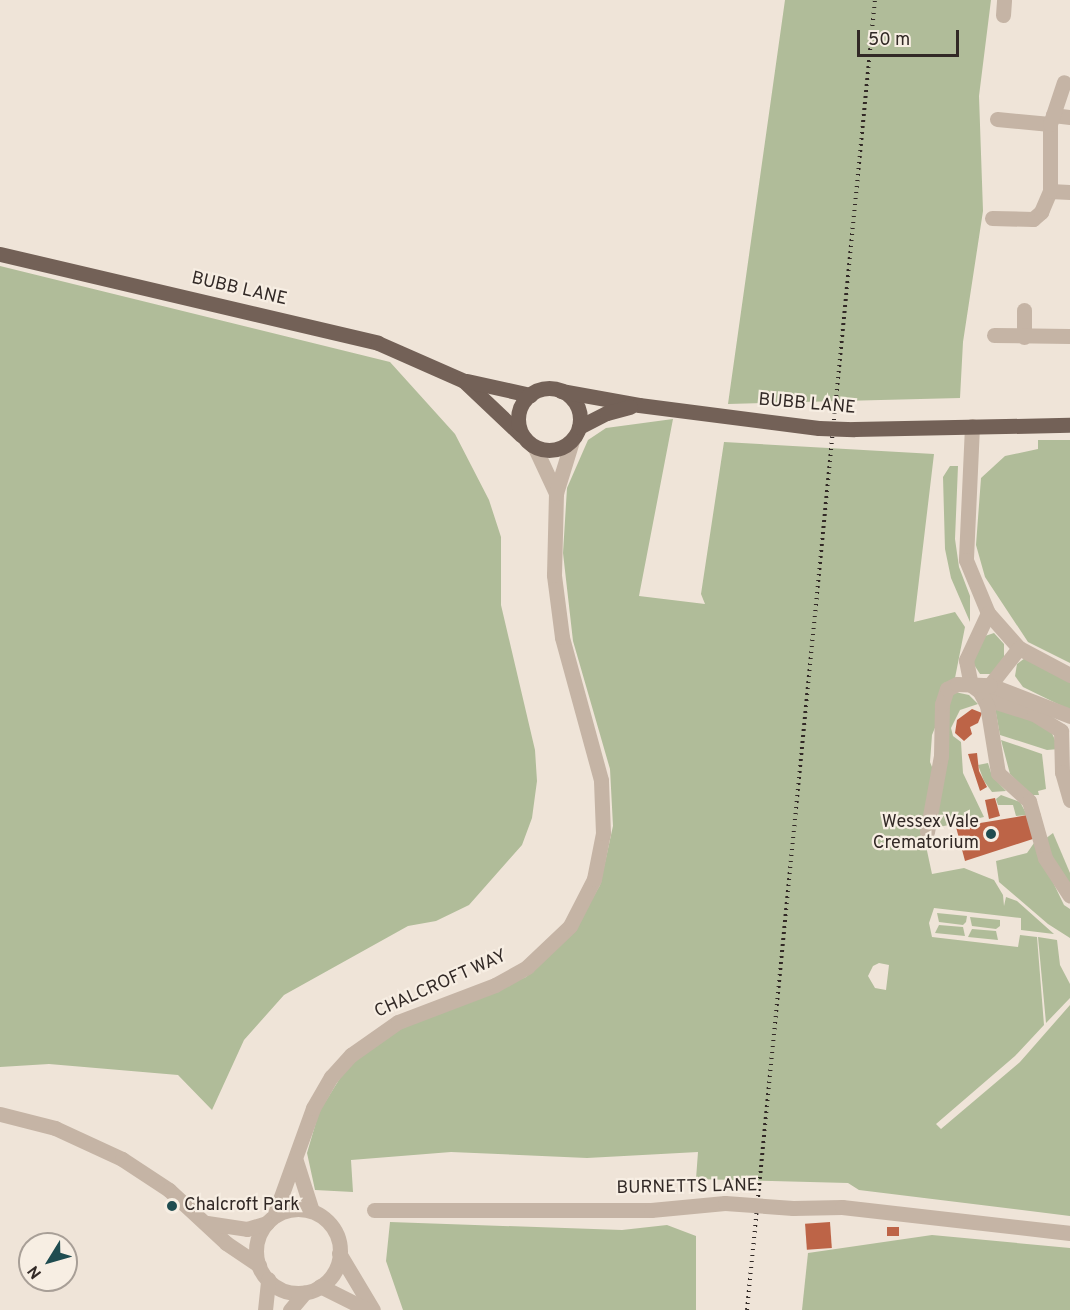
<!DOCTYPE html>
<html>
<head>
<meta charset="utf-8">
<style>
  body { margin:0 }
  #map { position:relative; width:1070px; height:1310px; overflow:hidden; background:#efe4d8; font-family:Overpass,sans-serif }
  div>[style] { position:absolute }
  .green>* { inset:0; background:#b0bc99 }
  .building>* { inset:0; background:#bd6447; transform-origin:0 0 }
  .minor>* { height:15px; margin:-7.5px; padding:0 7.5px; transform-origin:7.5px; border-radius:7.5px; background:#c5b4a5 }
  .minor>.ring { margin:-7.5px; padding:0; box-sizing:content-box; background:none; border:15px solid #c5b4a5; border-radius:50% }
  .major>* { height:15px; margin:-7.5px; padding:0 7.5px; transform-origin:7.5px; border-radius:7.5px; background:#736157 }
  .major>.ring { margin:-7.5px; padding:0; box-sizing:content-box; background:none; border:15px solid #736157; border-radius:50% }
  .rail>* { height:4px; margin-top:-2px; transform-origin:0; background:repeating-linear-gradient(90deg,#322926 0 1.5px,transparent 0 6px) }
  .minor-bridge>* { height:15px; margin:-7.5px; padding:0 7.5px; transform-origin:7.5px; border-radius:7.5px; background:#c5b4a5 }
  .major-bridge>* { height:15px; margin:-7.5px; padding:0 7.5px; transform-origin:7.5px; border-radius:7.5px; background:#736157 }
  .dots>* { width:16px; height:16px; translate:-50% -50%; box-sizing:border-box; border:3px solid #f7eee3; border-radius:50% }
  span { translate:-50% -50%; white-space:nowrap; text-align:center; line-height:1.15; -webkit-text-stroke:4.5px #f7eee3; paint-order:stroke }
  .street-label { font-size:18px; color:#322926 }
  .poi-label { font-size:18px; color:#322926 }
  .right { translate:-100% -50%; text-align:right }
  .left { translate:0 -50%; text-align:left }
  .north { position:absolute; left:18px; top:1232px; width:60px; height:60px; box-sizing:border-box; background:#f7eee3; border:2px solid #a89f97; border-radius:50%; rotate:233deg; font-size:16px; font-weight:700; line-height:24px; text-align:center; color:#322926 }
  .north::after { content:''; display:block; margin:auto; width:21px; height:27px; background:#1f4c50; clip-path:polygon(50% 0,100% 100%,50% 72%,0 100%) }
  .scale { position:absolute; left:857px; top:30px; width:102px; height:27px; box-sizing:border-box; border:3px solid #322926; border-top:0; padding-left:8px; font-size:18px; line-height:21px; white-space:nowrap; color:#322926; -webkit-text-stroke:4px #f7eee3; paint-order:stroke }
</style>
</head>
<body>
<div id="map">
  <div class="green">
    <i style="clip-path:polygon(785px 0,991px 0,979px 96px,983px 211px,963px 342px,960px 398px,728px 404px)"></i>
    <i style="clip-path:polygon(0 266px,390px 362px,455px 434px,489px 500px,501px 537px,501px 605px,535px 750px,537px 781px,532px 818px,522px 845px,469px 905px,436px 921px,408px 926px,284px 995px,244px 1040px,212px 1110px,178px 1075px,49px 1064px,0 1067px)"></i>
    <i style="clip-path:polygon(evenodd,673px 419px,639px 596px,705px 604px,701px 594px,724px 442px,934px 454px,914px 622px,955px 612px,965px 627px,955px 678px,932px 735px,930px 762px,934px 772px,923px 832px,932px 874px,964px 868px,994px 880px,1003px 895px,1004px 906px,1006px 897px,1017px 901px,1054px 934px,1021px 930px,1021px 918px,934px 908px,929px 923px,932px 937px,1018px 947px,1020px 935px,1037px 937px,1044px 1025px,1015px 1056px,936px 1124px,941px 1129px,1020px 1062px,1070px 1005px,1070px 1216px,859px 1190px,848px 1183px,696px 1179px,698px 1152px,587px 1158px,451px 1152px,351px 1160px,353px 1192px,315px 1190px,307px 1153px,319px 1112px,342px 1075px,359px 1056px,401px 1029px,526px 977px,573px 933px,600px 885px,613px 826px,610px 769px,573px 641px,563px 553px,567px 488px,588px 440px,606px 428px,673px 419px,879px 963px,889px 965px,886px 990px,875px 988px,868px 976px,873px 966px,879px 963px)"></i>
    <i style="clip-path:polygon(1038px 440px,1070px 440px,1070px 663px,1028px 642px,985px 577px,976px 545px,981px 478px,1005px 456px,1038px 449px)"></i>
    <i style="clip-path:polygon(950px 466px,958px 466px,955px 539px,959px 567px,970px 596px,970px 622px,951px 578px,945px 549px,943px 477px)"></i>
    <i style="clip-path:polygon(994px 633px,1004px 644px,1004px 657px,992px 674px,980px 674px,971px 660px,982px 637px)"></i>
    <i style="clip-path:polygon(1025px 658px,1070px 681px,1070px 710px,1023px 687px,1015px 676px,1017px 664px)"></i>
    <i style="clip-path:polygon(955px 692px,969px 695px,978px 704px,960px 710px,951px 728px,953px 736px,961px 742px,963px 773px,984px 817px,935px 828px,949px 700px)"></i>
    <i style="clip-path:polygon(995px 708px,1037px 722px,1051px 731px,1059px 749px,1047px 750px,1000px 735px)"></i>
    <i style="clip-path:polygon(1001px 740px,1042px 754px,1046px 789px,1038px 791px,1039px 795px,1031px 795px,1010px 774px)"></i>
    <i style="clip-path:polygon(988px 763px,992px 776px,1006px 791px,992px 792px,984px 781px,978px 765px)"></i>
    <i style="clip-path:polygon(1001px 795px,1020px 802px,1027px 815px,1016px 816px,1013px 805px,998px 805px,996px 799px)"></i>
    <i style="clip-path:polygon(1053px 833px,1070px 873px,1070px 891px,1057px 871px,1045px 839px)"></i>
    <i style="clip-path:polygon(1034px 843px,1064px 905px,1070px 909px,1070px 938px,1048px 924px,999px 882px,996px 861px,1027px 853px)"></i>
    <i style="clip-path:polygon(937px 913px,967px 916px,966px 922px,963px 925px,939px 922px)"></i>
    <i style="clip-path:polygon(970px 917px,1000px 920px,1000px 926px,996px 929px,972px 926px)"></i>
    <i style="clip-path:polygon(939px 925px,963px 927px,965px 936px,935px 933px)"></i>
    <i style="clip-path:polygon(972px 929px,996px 931px,998px 940px,968px 937px)"></i>
    <i style="clip-path:polygon(1038px 937px,1057px 940px,1060px 965px,1070px 984px,1070px 998px,1046px 1023px)"></i>
    <i style="clip-path:polygon(390px 1222px,622px 1230px,667px 1225px,696px 1236px,696px 1310px,403px 1310px,386px 1261px)"></i>
    <i style="clip-path:polygon(932px 1235px,1070px 1248px,1070px 1310px,802px 1310px,808px 1253px)"></i>
  </div>
  <div class="building">
    <i style="clip-path:polygon(972px 709px,982px 713px,978px 723px,970px 727px,972px 734px,964px 741px,955px 733px,957px 720px)"></i>
    <i style="clip-path:polygon(977px 753px,979px 771px,987px 787px,980px 791px,968px 754px)"></i>
    <i style="clip-path:polygon(995px 798px,1000px 816px,989px 819px,985px 800px)"></i>
    <i style="clip-path:polygon(1040px 813px,1045px 835px,965px 861px,956px 827px)"></i>
    <i style="left:830px;top:1222px;width:26px;height:25px;rotate:86deg"></i>
    <i style="left:887px;top:1227px;width:12px;height:9px"></i>
  </div>
  <div class="minor">
    <i style="left:1003px;top:15px;width:15px;rotate:-86deg"></i>
    <i style="left:1053px;top:115px;width:17px;rotate:7deg"></i>
    <i style="left:997px;top:119px;width:53px;rotate:5.4deg"></i>
    <i style="left:1050px;top:191px;width:20px;rotate:3deg"></i>
    <i style="left:992px;top:218px;width:41px;rotate:1.4deg"></i>
    <i style="left:1033px;top:219px;width:11px;rotate:-41deg"></i>
    <i style="left:1041px;top:212px;width:23px;rotate:-67deg"></i>
    <i style="left:1050px;top:191px;width:67px;rotate:-90deg"></i>
    <i style="left:1050px;top:124px;width:44px;rotate:-71.6deg"></i>
    <i style="left:1024px;top:310px;width:27px;rotate:90deg"></i>
    <i style="left:994px;top:335px;width:76px;rotate:0.8deg"></i>
    <i style="left:972px;top:426px;width:134px;rotate:92.6deg"></i>
    <i style="left:966px;top:560px;width:57px;rotate:67.5deg"></i>
    <i style="left:988px;top:613px;width:47px;rotate:48.5deg"></i>
    <i style="left:1019px;top:648px;width:58px;rotate:27.9deg"></i>
    <i style="left:535px;top:448px;width:50px;rotate:65deg"></i>
    <i style="left:988px;top:613px;width:52px;rotate:115.1deg"></i>
    <i style="left:966px;top:660px;width:25px;rotate:79deg"></i>
    <i style="left:971px;top:685px;width:27px;rotate:36deg"></i>
    <i style="left:993px;top:701px;width:43px;rotate:17.6deg"></i>
    <i style="left:1034px;top:714px;width:32px;rotate:32deg"></i>
    <i style="left:1061px;top:731px;width:41px;rotate:88.6deg"></i>
    <i style="left:1062px;top:772px;width:29px;rotate:74deg"></i>
    <i style="left:1019px;top:648px;width:47px;rotate:128.1deg"></i>
    <i style="left:990px;top:685px;width:86px;rotate:21.2deg"></i>
    <i style="left:980px;top:692px;width:15px;rotate:62deg"></i>
    <i style="left:987px;top:705px;width:69px;rotate:80.8deg"></i>
    <i style="left:998px;top:773px;width:42px;rotate:42.1deg"></i>
    <i style="left:1029px;top:801px;width:59px;rotate:74.3deg"></i>
    <i style="left:1045px;top:858px;width:45px;rotate:56.7deg"></i>
    <i style="left:927px;top:832px;width:77px;rotate:-79.6deg"></i>
    <i style="left:941px;top:756px;width:52px;rotate:-88.9deg"></i>
    <i style="left:942px;top:704px;width:16px;rotate:-72deg"></i>
    <i style="left:947px;top:689px;width:11px;rotate:-27deg"></i>
    <i style="left:957px;top:684px;width:33px;rotate:2deg"></i>
    <i style="left:0;top:1114px;width:57px;rotate:14.3deg"></i>
    <i style="left:55px;top:1128px;width:74px;rotate:24.8deg"></i>
    <i style="left:122px;top:1159px;width:56px;rotate:33.4deg"></i>
    <i style="left:169px;top:1190px;width:78px;rotate:42.9deg"></i>
    <i style="left:226px;top:1243px;width:40px;rotate:34deg"></i>
    <i style="left:296px;top:1161px;width:52px;rotate:72.3deg"></i>
    <i style="left:793px;top:1208px;width:49px;rotate:-1.2deg"></i>
    <i style="left:842px;top:1207px;width:229px;rotate:6.5deg"></i>
    <i class="ring" style="left:256px;top:1209px;width:69px;height:69px"></i>
    <i style="left:374px;top:1210px;width:277px"></i>
    <i style="left:651px;top:1210px;width:74px;rotate:-5.4deg"></i>
    <i style="left:274px;top:1216px;width:115px;rotate:-70.1deg"></i>
    <i style="left:313px;top:1108px;width:36px;rotate:-60deg"></i>
    <i style="left:331px;top:1077px;width:30px;rotate:-48deg"></i>
    <i style="left:351px;top:1055px;width:57px;rotate:-35.1deg"></i>
    <i style="left:398px;top:1022px;width:104px;rotate:-20.9deg"></i>
    <i style="left:495px;top:985px;width:37px;rotate:-29deg"></i>
    <i style="left:527px;top:967px;width:59px;rotate:-43.6deg"></i>
    <i style="left:570px;top:926px;width:53px;rotate:-62.9deg"></i>
    <i style="left:594px;top:879px;width:47px;rotate:-78.9deg"></i>
    <i style="left:603px;top:833px;width:53px;rotate:-92.2deg"></i>
    <i style="left:601px;top:780px;width:148px;rotate:-105.3deg"></i>
    <i style="left:562px;top:637px;width:63px;rotate:-97.4deg"></i>
    <i style="left:554px;top:575px;width:82px;rotate:-88.6deg"></i>
    <i style="left:556px;top:493px;width:54px;rotate:-72.9deg"></i>
    <i style="left:207px;top:1223px;width:40px;rotate:8.5deg"></i>
    <i style="left:247px;top:1229px;width:21px;rotate:-17deg"></i>
    <i style="left:339px;top:1253px;width:66px;rotate:59.2deg"></i>
    <i style="left:320px;top:1286px;width:54px;rotate:26.6deg"></i>
    <i style="left:265px;top:1310px;width:31px;rotate:-84deg"></i>
    <i style="left:290px;top:1310px;width:23px;rotate:-50deg"></i>
  </div>
  <div class="major">
    <i style="left:0;top:254px;width:388px;rotate:13.2deg"></i>
    <i style="left:378px;top:343px;width:94px;rotate:23.8deg"></i>
    <i style="left:464px;top:381px;width:79px;rotate:43.5deg"></i>
    <i style="left:467px;top:381px;width:65px;rotate:12.5deg"></i>
    <i class="ring" style="left:518px;top:388px;width:47px;height:47px"></i>
    <i style="left:561px;top:391px;width:79px;rotate:10.2deg"></i>
    <i style="left:639px;top:405px;width:181px;rotate:7.3deg"></i>
    <i style="left:579px;top:427px;width:31px;rotate:-27deg"></i>
    <i style="left:607px;top:413px;width:24px;rotate:-15deg"></i>
    <i style="left:854px;top:429px;width:216px;rotate:-1.1deg"></i>
  </div>
  <div class="rail">
    <i style="left:747px;top:1310px;width:1316px;rotate:-84.42deg"></i>
  </div>
  <div class="minor-bridge">
    <i style="left:725px;top:1203px;width:68px;rotate:4.2deg"></i>
  </div>
  <div class="major-bridge">
    <i style="left:819px;top:428px;width:35px;rotate:2deg"></i>
  </div>
  <div class="dots">
    <i style="left:991px;top:834px;background:#1f4c50"></i>
    <i style="left:172px;top:1206px;background:#1f4c50"></i>
  </div>
  <div class="street-label">
    <span style="left:239px;top:290px;rotate:13deg">BUBB LANE</span>
    <span style="left:807px;top:405px;rotate:5deg">BUBB LANE</span>
    <span style="left:441px;top:985px;rotate:-24deg">CHALCROFT WAY</span>
    <span style="left:687px;top:1188px;rotate:-1deg">BURNETTS LANE</span>
  </div>
  <div class="poi-label">
    <span class="right" style="left:979px;top:834px">Wessex Vale<br>Crematorium</span>
    <span class="left" style="left:184px;top:1206px">Chalcroft Park</span>
  </div>
  <div class="north">N</div>
  <div class="scale">50 m</div>
</div>
</body>
</html>
